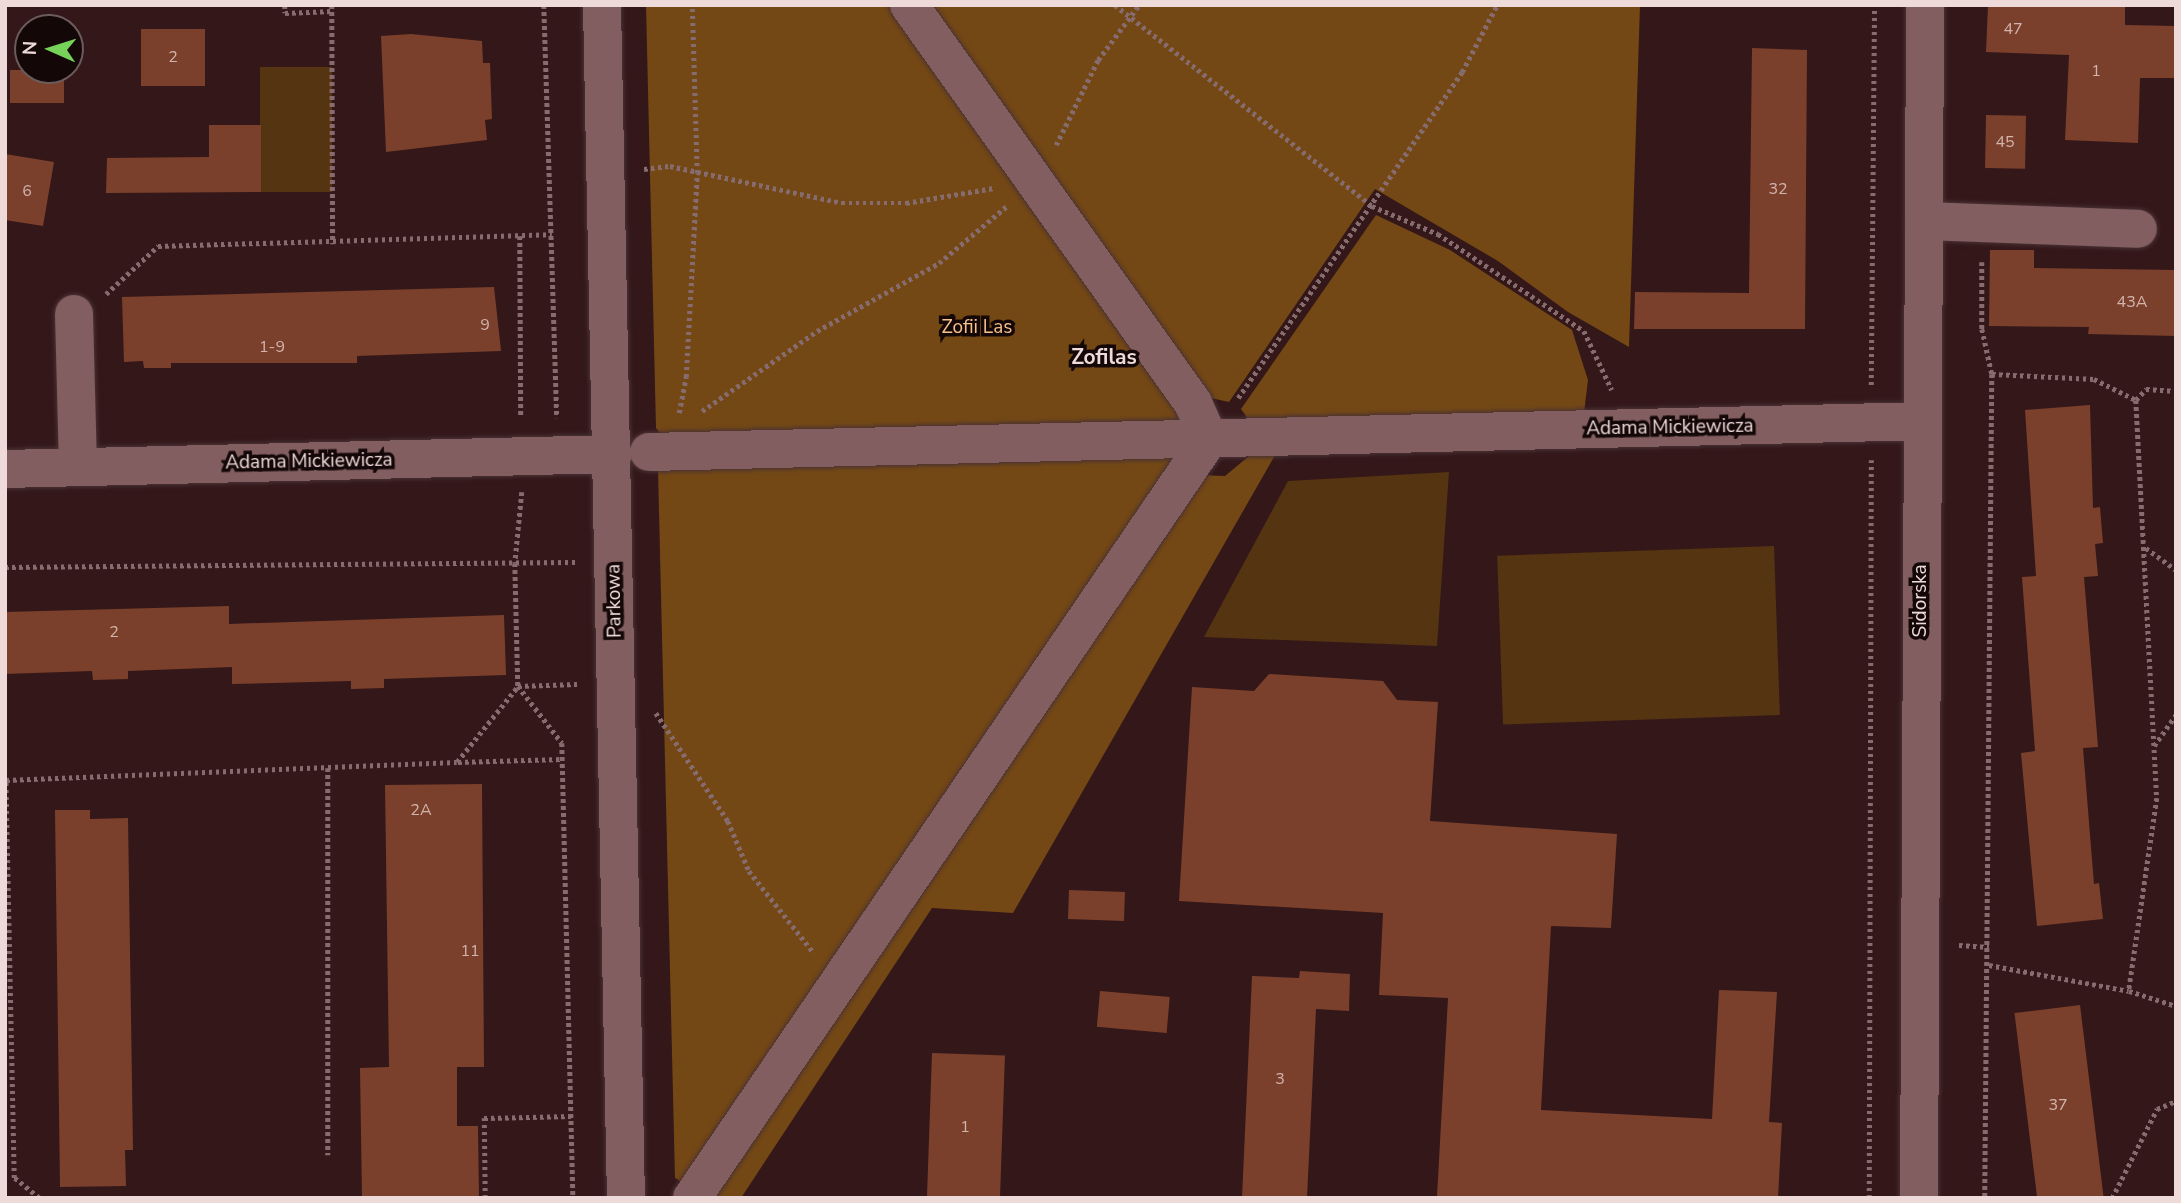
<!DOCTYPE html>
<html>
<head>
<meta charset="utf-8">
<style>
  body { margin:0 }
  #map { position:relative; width:2181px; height:1203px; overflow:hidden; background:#341719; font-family:"Nunito Sans",sans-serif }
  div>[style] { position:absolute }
  .green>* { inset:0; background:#543411; transform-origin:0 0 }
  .forest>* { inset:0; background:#744815 }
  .building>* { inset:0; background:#7b402b; transform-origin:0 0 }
  .path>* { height:4.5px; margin-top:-2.25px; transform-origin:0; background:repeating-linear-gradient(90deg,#866c6e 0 3.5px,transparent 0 7px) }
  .roads { filter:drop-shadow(0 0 2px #493234) drop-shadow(0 0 2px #493234) }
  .minor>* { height:38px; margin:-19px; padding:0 19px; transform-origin:19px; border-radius:19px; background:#825e60 }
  span { translate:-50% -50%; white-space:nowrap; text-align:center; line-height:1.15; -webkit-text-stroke:7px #130707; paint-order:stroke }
  .number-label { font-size:16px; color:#d2b4ae }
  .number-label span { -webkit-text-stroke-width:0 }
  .park-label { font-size:19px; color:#f8c18c }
  .street-label { font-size:19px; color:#efdada }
  .neighbourhood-label { font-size:21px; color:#efdada; font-weight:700 }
  .frame { position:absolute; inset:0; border:7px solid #efdada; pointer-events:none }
  .north { position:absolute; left:14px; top:14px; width:70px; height:70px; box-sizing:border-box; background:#130707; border:2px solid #6b5b5b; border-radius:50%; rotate:273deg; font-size:19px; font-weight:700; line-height:28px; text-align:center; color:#efdada }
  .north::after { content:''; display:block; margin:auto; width:24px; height:32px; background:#77d259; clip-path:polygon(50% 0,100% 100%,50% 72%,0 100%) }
</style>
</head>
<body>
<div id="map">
  <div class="green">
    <i style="left:260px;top:67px;width:72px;height:125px"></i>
    <i style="clip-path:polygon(1449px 472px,1437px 646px,1204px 637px,1288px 481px)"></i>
    <i style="left:1774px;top:546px;width:169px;height:277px;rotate:88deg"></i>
  </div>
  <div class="forest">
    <i style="clip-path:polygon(646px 5px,898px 5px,1182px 413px,1175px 425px,663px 437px,656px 428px)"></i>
    <i style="clip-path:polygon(923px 5px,1640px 5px,1629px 347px,1568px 312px,1498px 261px,1375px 189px,1229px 402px,1211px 398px)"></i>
    <i style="clip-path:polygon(1376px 215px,1450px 250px,1572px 330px,1588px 380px,1584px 413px,1251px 423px,1241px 409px)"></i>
    <i style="clip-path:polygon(1278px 450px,1013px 913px,932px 908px,741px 1198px,707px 1198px,1198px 475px,1225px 476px,1249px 456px)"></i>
    <i style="clip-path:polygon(1175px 453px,1178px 459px,682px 1182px,675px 1178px,658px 469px)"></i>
  </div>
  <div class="building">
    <i style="clip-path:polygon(1988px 5px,2125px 5px,2125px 25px,2176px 26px,2176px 78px,2140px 78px,2138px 143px,2065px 140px,2069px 55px,1986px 52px)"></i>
    <i style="left:141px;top:29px;width:64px;height:57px"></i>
    <i style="clip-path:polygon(411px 34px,482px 41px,483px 63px,490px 63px,492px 119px,485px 120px,487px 140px,386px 152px,381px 36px)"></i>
    <i style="clip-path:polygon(1752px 48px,1807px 50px,1805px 329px,1634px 329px,1635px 292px,1749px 293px)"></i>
    <i style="left:10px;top:70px;width:54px;height:33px"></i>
    <i style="left:1986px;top:115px;width:40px;height:53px;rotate:1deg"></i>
    <i style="clip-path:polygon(209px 125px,261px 125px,261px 192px,106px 193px,107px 158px,209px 157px)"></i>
    <i style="clip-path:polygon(5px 154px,54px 162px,43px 226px,5px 220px)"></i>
    <i style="clip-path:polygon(1990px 250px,2034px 250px,2034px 268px,2176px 270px,2176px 336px,2088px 334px,2089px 327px,1989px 326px)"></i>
    <i style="clip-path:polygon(494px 287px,501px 351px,357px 356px,357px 363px,171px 363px,171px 368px,144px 368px,143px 361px,124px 362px,122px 297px)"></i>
    <i style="clip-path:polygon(2090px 405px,2093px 508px,2100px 507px,2103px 543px,2095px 544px,2098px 576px,2084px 577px,2098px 747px,2083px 748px,2094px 884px,2099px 883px,2103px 919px,2037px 926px,2021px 753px,2035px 751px,2022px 577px,2036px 576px,2025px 410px)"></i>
    <i style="clip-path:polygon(229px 606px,229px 624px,504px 615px,506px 675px,384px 679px,384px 688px,351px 689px,351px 681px,232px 684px,232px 667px,128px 671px,128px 679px,93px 680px,92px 671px,5px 674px,5px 612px)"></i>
    <i style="clip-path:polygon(1269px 674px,1383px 681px,1397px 700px,1438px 702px,1430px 821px,1617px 834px,1611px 928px,1551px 926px,1541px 1110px,1712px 1119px,1719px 990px,1777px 992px,1769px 1122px,1782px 1123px,1778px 1198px,1437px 1196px,1448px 998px,1379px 995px,1383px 913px,1179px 901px,1192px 687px,1254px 691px)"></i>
    <i style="clip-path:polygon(482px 784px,484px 1067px,457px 1067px,457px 1126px,478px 1126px,479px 1198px,362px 1198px,360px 1068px,389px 1067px,385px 785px)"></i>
    <i style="clip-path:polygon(55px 810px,90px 810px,90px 819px,128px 818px,133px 1150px,125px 1150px,126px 1186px,60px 1187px)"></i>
    <i style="left:1069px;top:890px;width:56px;height:29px;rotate:2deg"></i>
    <i style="clip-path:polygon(1300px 971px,1350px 974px,1349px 1011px,1316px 1009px,1307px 1198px,1242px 1198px,1252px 976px,1299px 978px)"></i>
    <i style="left:1100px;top:991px;width:70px;height:36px;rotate:5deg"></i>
    <i style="left:2080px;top:1005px;width:194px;height:66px;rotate:83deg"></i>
    <i style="left:932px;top:1053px;width:73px;height:145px;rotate:2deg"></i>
  </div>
  <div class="path">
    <i style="left:285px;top:5px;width:8px;rotate:90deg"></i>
    <i style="left:285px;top:13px;width:47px;rotate:-2.4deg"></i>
    <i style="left:332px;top:5px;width:239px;rotate:89.8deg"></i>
    <i style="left:544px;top:5px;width:413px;rotate:88.2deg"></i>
    <i style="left:1115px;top:5px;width:326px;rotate:38deg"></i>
    <i style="left:1372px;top:206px;width:72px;rotate:23deg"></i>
    <i style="left:1438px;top:234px;width:175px;rotate:33.6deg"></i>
    <i style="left:1584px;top:331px;width:65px;rotate:64.6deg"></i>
    <i style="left:1056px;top:145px;width:95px;rotate:-63.7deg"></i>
    <i style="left:1098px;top:60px;width:69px;rotate:-53.3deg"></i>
    <i style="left:644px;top:169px;width:26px;rotate:-7deg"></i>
    <i style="left:670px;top:166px;width:176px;rotate:12.1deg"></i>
    <i style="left:842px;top:203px;width:64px"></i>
    <i style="left:906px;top:203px;width:89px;rotate:-9.7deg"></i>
    <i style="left:520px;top:236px;width:181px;rotate:89.7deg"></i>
    <i style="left:1982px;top:262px;width:67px;rotate:90deg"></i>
    <i style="left:1982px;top:329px;width:46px;rotate:77.5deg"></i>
    <i style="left:1992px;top:374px;width:824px;rotate:90.49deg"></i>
    <i style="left:106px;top:294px;width:71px;rotate:-42.7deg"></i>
    <i style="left:158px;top:246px;width:394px;rotate:-1.7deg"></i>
    <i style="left:1992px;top:374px;width:102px;rotate:2.8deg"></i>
    <i style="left:2094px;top:379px;width:47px;rotate:26.6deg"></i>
    <i style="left:2136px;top:400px;width:399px;rotate:87deg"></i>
    <i style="left:2157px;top:798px;width:195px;rotate:98.3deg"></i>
    <i style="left:2129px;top:991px;width:49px;rotate:17.7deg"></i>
    <i style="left:1871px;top:385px;width:380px;rotate:-89.5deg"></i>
    <i style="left:1238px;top:398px;width:396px;rotate:-55.5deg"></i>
    <i style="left:1462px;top:72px;width:76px;rotate:-62.4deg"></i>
    <i style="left:2136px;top:400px;width:15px;rotate:-48deg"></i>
    <i style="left:2146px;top:389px;width:30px;rotate:4deg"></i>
    <i style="left:702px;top:411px;width:140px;rotate:-34.8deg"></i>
    <i style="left:817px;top:331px;width:140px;rotate:-29.1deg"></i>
    <i style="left:939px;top:263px;width:89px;rotate:-40deg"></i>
    <i style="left:679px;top:413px;width:37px;rotate:-79deg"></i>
    <i style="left:686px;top:377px;width:204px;rotate:-86.9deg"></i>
    <i style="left:697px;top:173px;width:168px;rotate:-91.7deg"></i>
    <i style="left:522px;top:492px;width:71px;rotate:95.6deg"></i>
    <i style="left:515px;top:563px;width:123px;rotate:88.6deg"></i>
    <i style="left:518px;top:686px;width:72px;rotate:52.3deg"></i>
    <i style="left:562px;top:743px;width:455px;rotate:88.6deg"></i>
    <i style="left:2146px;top:548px;width:37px;rotate:36deg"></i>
    <i style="left:5px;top:567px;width:570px;rotate:-0.5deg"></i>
    <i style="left:656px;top:713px;width:130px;rotate:56.3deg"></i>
    <i style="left:728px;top:821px;width:54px;rotate:67.2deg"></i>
    <i style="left:749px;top:871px;width:105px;rotate:51.6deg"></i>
    <i style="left:2154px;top:746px;width:39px;rotate:-55deg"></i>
    <i style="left:458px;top:762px;width:105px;rotate:-1.6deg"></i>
    <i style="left:328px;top:768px;width:387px;rotate:90deg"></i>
    <i style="left:1959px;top:945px;width:30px;rotate:4deg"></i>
    <i style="left:1989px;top:965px;width:142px;rotate:10.5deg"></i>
    <i style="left:39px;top:1198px;width:32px;rotate:-141deg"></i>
    <i style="left:14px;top:1178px;width:398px;rotate:-91.2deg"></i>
    <i style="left:6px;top:780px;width:451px;rotate:-2.3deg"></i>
    <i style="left:457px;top:762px;width:97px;rotate:-51.2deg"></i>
    <i style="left:518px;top:686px;width:59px;rotate:-1.9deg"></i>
    <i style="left:485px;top:1198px;width:80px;rotate:-90.7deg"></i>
    <i style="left:484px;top:1118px;width:87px;rotate:-1.3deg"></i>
    <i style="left:1869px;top:1198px;width:738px;rotate:-89.84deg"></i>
    <i style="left:2112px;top:1198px;width:100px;rotate:-63.2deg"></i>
    <i style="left:2157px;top:1109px;width:21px;rotate:-23deg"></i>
  </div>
  <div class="roads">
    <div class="minor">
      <i style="left:602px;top:5px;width:1193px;rotate:88.85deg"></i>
      <i style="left:1924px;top:221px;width:214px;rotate:2.1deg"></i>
      <i style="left:74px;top:314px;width:153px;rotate:88.5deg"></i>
      <i style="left:649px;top:452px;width:1273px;rotate:-1.39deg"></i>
      <i style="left:5px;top:469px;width:608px;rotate:-1.41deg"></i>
      <i style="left:692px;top:1198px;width:918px;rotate:-55.74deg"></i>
      <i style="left:1209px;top:439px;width:39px;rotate:-114deg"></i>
      <i style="left:1193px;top:403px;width:489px;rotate:-125.5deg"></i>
      <i style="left:1919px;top:1198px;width:1193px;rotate:-89.71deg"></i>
    </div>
  </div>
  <div class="number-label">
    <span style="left:2013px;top:29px">47</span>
    <span style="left:173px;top:57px">2</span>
    <span style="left:2096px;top:71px">1</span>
    <span style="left:2005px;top:142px">45</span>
    <span style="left:1778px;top:189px">32</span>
    <span style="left:27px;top:191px">6</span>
    <span style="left:2132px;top:302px">43A</span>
    <span style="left:485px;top:325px">9</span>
    <span style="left:272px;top:347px">1-9</span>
    <span style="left:114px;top:632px">2</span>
    <span style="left:421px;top:810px">2A</span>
    <span style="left:470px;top:951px">11</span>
    <span style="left:1280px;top:1079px">3</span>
    <span style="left:2058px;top:1105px">37</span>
    <span style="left:965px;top:1127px">1</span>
  </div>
  <div class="park-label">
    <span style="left:977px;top:328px">Zofii Las</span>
  </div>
  <div class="street-label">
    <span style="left:1670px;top:428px;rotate:-1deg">Adama Mickiewicza</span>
    <span style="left:309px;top:462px;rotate:-1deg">Adama Mickiewicza</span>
    <span style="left:615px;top:601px;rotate:-91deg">Parkowa</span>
    <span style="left:1921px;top:601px;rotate:-90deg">Sidorska</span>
  </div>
  <div class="neighbourhood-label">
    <span style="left:1104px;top:357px">Zofilas</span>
  </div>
  <div class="frame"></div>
  <div class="north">N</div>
</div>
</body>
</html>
